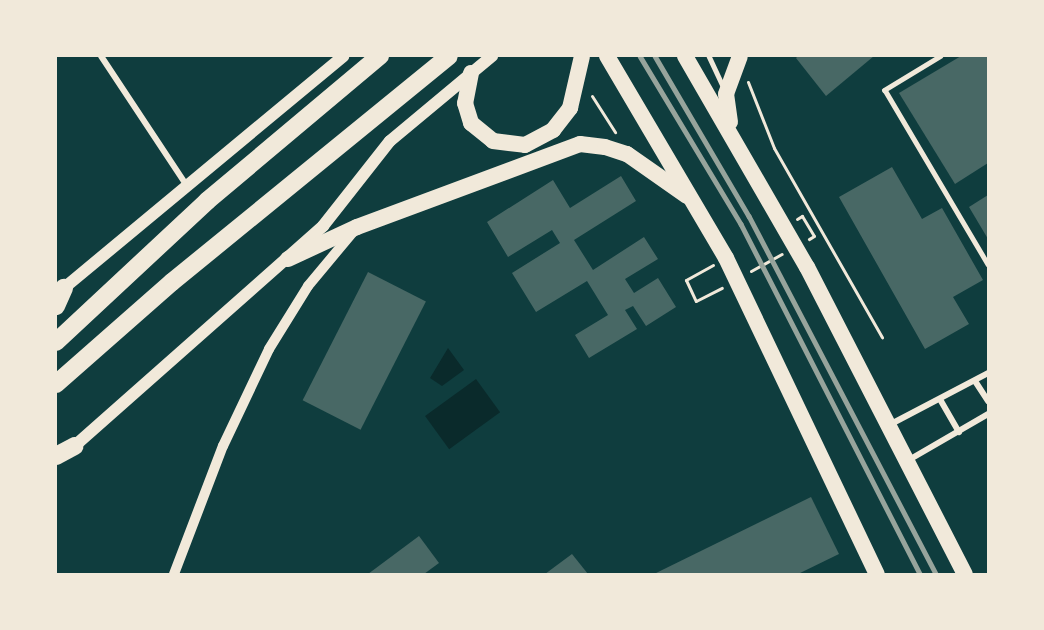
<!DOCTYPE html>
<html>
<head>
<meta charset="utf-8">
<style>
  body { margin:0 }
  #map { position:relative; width:1044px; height:630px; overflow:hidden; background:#0f3d3e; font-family:Arial,sans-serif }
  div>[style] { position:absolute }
  .water>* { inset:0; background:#0a2a2b; transform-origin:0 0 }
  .building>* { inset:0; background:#486865; transform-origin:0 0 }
  .path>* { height:3px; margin:-1.5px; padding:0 1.5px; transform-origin:1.5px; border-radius:1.5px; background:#f1e9da }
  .service>* { height:4.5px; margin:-2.25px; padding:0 2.25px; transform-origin:2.25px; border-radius:2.25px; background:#f1e9da }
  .minor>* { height:6px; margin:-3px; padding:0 3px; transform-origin:3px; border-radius:3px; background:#f1e9da }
  .tertiary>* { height:10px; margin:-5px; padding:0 5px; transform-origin:5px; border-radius:5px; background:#f1e9da }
  .secondary>* { height:12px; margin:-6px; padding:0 6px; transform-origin:6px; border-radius:6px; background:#f1e9da }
  .trunk>* { height:16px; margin:-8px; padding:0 8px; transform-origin:8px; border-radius:8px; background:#f1e9da }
  .motorway>* { height:18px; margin:-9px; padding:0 9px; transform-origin:9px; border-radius:9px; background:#f1e9da }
  .rail>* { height:4.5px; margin:-2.25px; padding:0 2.25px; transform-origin:2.25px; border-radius:2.25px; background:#97a49c }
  span { translate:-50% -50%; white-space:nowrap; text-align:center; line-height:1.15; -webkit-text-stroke:4.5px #f1e9da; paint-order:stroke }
  .frame { position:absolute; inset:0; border:57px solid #f1e9da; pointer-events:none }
</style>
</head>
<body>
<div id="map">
  <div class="water">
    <i style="clip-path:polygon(448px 348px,464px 370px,442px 386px,430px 378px)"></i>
    <i style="left:476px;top:379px;width:41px;height:63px;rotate:54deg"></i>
  </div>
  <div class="building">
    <i style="clip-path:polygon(798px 56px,874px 56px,826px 96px,796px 58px)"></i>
    <i style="clip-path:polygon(961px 56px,988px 56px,988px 163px,955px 184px,899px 93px)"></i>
    <i style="clip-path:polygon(892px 167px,922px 219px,942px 208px,983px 280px,953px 297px,969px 324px,925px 349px,839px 197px)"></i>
    <i style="clip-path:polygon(621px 176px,636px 201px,574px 240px,593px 270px,644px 237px,658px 259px,625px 279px,634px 293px,658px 278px,676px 307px,646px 326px,633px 306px,625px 310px,637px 329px,589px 358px,575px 335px,608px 315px,587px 281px,536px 312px,512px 273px,560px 243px,552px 230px,508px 257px,487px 222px,553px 180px,570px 208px)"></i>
    <i style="clip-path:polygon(988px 195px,988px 239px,969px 207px)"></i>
    <i style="left:368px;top:272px;width:65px;height:144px;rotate:27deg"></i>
    <i style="clip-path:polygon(811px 497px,839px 554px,798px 574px,654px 574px)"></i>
    <i style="clip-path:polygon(419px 536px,439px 563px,424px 574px,368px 574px)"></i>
    <i style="clip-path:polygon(572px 554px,588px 574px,545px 574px)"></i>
  </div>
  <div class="path">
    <i style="left:748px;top:82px;width:71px;rotate:68.5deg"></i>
    <i style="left:774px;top:148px;width:218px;rotate:60.3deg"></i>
    <i style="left:592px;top:96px;width:43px;rotate:57.4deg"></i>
    <i style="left:797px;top:219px;width:6px;rotate:-31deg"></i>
    <i style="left:802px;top:216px;width:23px;rotate:59deg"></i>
    <i style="left:814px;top:236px;width:6px;rotate:149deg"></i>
    <i style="left:713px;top:265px;width:31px;rotate:151deg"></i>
    <i style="left:686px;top:280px;width:23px;rotate:65deg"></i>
    <i style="left:696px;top:301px;width:29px;rotate:-27deg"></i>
    <i style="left:751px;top:271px;width:35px;rotate:-29deg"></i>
  </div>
  <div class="service">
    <i style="left:709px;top:56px;width:33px;rotate:65deg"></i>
    <i style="left:941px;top:56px;width:66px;rotate:148.7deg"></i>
    <i style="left:885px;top:90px;width:202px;rotate:59.4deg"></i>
  </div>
  <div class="minor">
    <i style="left:101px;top:56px;width:156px;rotate:56.5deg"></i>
    <i style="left:975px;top:381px;width:24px;rotate:57deg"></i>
    <i style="left:941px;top:401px;width:36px;rotate:60deg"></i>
    <i style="left:891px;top:424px;width:110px;rotate:-27.7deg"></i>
    <i style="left:907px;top:461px;width:94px;rotate:-30.1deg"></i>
  </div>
  <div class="tertiary">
    <i style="left:174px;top:574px;width:137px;rotate:-69.1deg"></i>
    <i style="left:223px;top:446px;width:107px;rotate:-64.6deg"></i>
    <i style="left:269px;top:349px;width:74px;rotate:-58.2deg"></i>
    <i style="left:308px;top:286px;width:70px;rotate:-50.2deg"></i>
  </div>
  <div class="secondary">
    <i style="left:58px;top:293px;width:371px;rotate:-39.7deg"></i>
    <i style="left:70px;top:450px;width:338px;rotate:-41.5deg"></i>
    <i style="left:323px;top:226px;width:108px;rotate:-51.8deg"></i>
    <i style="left:390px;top:141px;width:133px;rotate:-39.8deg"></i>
  </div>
  <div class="trunk">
    <i style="left:607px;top:56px;width:234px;rotate:59.5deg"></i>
    <i style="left:726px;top:258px;width:350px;rotate:64.5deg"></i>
    <i style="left:685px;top:56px;width:244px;rotate:60deg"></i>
    <i style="left:807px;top:267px;width:345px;rotate:62.8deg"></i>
    <i style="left:471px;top:73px;width:31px;rotate:101deg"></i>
    <i style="left:465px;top:103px;width:21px;rotate:73deg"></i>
    <i style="left:471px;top:123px;width:28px;rotate:39deg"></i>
    <i style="left:493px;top:141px;width:32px;rotate:7deg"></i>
    <i style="left:525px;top:145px;width:32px;rotate:-28deg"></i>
    <i style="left:553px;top:130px;width:28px;rotate:-52deg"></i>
    <i style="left:570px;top:108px;width:53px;rotate:-77deg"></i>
    <i style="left:730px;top:122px;width:28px;rotate:-98deg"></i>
    <i style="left:726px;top:94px;width:40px;rotate:-69.8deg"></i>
    <i style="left:288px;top:259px;width:76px;rotate:-24.9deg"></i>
    <i style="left:357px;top:227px;width:238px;rotate:-20.4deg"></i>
    <i style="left:580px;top:144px;width:25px;rotate:7deg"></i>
    <i style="left:605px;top:147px;width:23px;rotate:18deg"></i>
    <i style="left:627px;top:154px;width:73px;rotate:35deg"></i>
  </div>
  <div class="motorway">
    <i style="left:56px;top:306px;width:20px;rotate:-66deg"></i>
    <i style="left:56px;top:342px;width:207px;rotate:-43deg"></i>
    <i style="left:207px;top:201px;width:226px;rotate:-40deg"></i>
    <i style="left:56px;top:384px;width:154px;rotate:-41.3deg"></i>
    <i style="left:172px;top:282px;width:357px;rotate:-39.2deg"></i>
    <i style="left:56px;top:456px;width:21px;rotate:-28deg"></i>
  </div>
  <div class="rail">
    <i style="left:640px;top:56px;width:196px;rotate:59deg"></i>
    <i style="left:741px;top:224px;width:393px;rotate:62.9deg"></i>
    <i style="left:655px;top:56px;width:186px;rotate:59.6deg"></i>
    <i style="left:749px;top:216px;width:404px;rotate:62.4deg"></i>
  </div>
  <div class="frame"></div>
</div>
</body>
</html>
